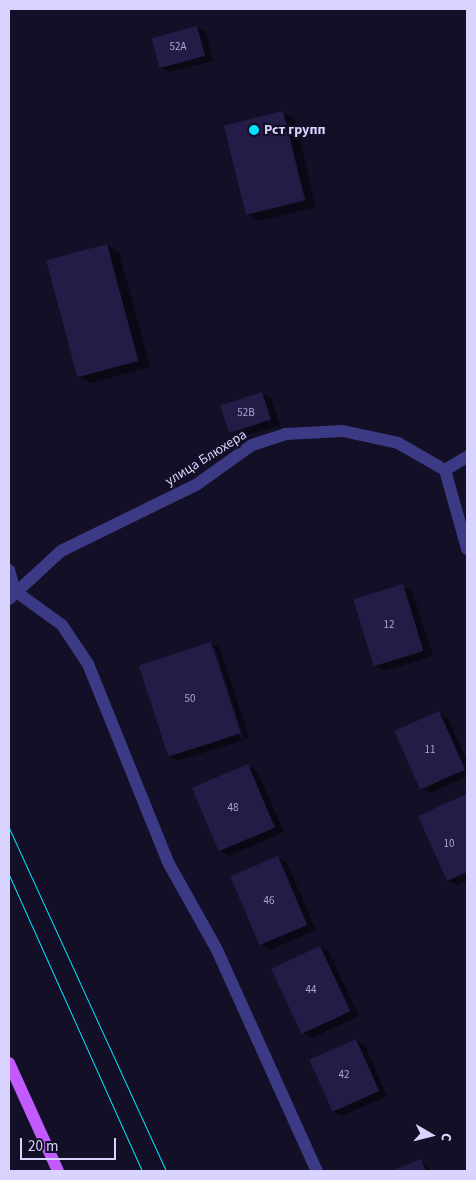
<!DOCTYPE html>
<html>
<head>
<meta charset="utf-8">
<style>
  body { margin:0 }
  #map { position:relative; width:476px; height:1180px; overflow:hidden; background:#130f26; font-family:"Source Sans 3",sans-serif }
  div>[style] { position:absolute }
  .shadow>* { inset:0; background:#0007 }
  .building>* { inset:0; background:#241b47; transform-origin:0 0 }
  .lane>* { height:12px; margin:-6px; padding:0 6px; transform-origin:6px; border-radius:6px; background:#3d3a85 }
  .street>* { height:12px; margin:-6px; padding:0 6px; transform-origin:6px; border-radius:6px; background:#3d3a85 }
  .primary>* { height:12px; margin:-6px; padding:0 6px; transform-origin:6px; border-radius:6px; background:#c25bff }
  .tram>* { height:1px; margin:-0.5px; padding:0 0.5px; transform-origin:0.5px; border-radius:0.5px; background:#00e5ff }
  .dots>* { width:14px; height:14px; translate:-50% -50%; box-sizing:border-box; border:2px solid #130f26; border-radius:50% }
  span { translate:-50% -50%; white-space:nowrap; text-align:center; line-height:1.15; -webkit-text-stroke:4.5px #130f26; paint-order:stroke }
  .number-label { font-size:11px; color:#aca6d1 }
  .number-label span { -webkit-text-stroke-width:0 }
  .poi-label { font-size:14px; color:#d9d4ff; font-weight:700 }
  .left { translate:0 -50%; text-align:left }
  .street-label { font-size:14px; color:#d9d4ff }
  .frame { position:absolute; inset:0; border:10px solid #d9d4ff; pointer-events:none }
  .north { position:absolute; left:406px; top:1110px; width:50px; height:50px; -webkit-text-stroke:4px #130f26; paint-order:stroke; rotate:98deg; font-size:14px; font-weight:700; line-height:20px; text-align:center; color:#d9d4ff }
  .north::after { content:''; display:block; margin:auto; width:18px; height:22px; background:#d9d4ff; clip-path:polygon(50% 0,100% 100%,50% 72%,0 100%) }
  .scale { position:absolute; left:20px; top:1138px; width:96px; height:22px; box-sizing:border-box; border:2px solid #d9d4ff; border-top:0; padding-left:6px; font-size:15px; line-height:18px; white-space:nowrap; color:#d9d4ff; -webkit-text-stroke:4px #130f26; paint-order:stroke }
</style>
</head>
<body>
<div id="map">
  <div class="shadow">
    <i style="clip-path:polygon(197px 27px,206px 32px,213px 61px,169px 72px,160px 67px)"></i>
    <i style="clip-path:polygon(283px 112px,295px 119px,316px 207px,259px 221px,247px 214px)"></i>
    <i style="clip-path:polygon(106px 245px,119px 252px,150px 367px,91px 383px,79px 376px)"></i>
    <i style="clip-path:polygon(262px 394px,271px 399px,280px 425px,239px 438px,230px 433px)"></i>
    <i style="clip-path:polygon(402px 586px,412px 591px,433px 656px,384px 671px,375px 666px)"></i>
    <i style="clip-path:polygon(evenodd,211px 643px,220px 648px,249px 738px,178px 761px,169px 756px,211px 643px,212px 649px,215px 649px,244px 739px,241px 740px,212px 649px)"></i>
    <i style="clip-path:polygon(439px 713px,448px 718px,467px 761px,467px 776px,430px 793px,421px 788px)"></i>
    <i style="clip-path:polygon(248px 766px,257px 771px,284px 832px,229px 856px,220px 851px)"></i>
    <i style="clip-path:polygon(466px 796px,467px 881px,457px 885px,448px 880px)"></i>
    <i style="clip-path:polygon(278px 857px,287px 863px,316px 930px,270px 950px,261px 944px)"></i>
    <i style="clip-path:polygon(320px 947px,329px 952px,359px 1016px,312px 1038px,302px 1033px)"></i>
    <i style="clip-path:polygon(356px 1040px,365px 1045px,387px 1096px,342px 1116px,333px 1111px)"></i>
    <i style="clip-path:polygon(421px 1160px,432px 1171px,395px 1171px)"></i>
  </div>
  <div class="building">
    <i style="left:197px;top:26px;width:31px;height:47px;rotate:75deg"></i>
    <i style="left:283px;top:111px;width:92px;height:61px;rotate:76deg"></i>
    <i style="left:107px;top:244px;width:121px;height:63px;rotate:75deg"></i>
    <i style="left:262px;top:392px;width:29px;height:44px;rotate:72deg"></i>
    <i style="left:403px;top:584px;width:70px;height:52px;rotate:73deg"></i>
    <i style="left:211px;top:642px;width:96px;height:76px;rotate:72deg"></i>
    <i style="left:439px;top:711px;width:64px;height:49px;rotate:66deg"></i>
    <i style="left:248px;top:764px;width:69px;height:61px;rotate:67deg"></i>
    <i style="clip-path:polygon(466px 794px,467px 872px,447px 881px,418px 816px)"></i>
    <i style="left:278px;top:856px;width:75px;height:52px;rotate:67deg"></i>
    <i style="left:320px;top:946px;width:72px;height:54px;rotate:65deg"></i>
    <i style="left:356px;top:1039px;width:57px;height:51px;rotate:66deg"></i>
    <i style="clip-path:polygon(421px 1159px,426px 1171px,392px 1171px)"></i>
  </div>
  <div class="lane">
    <i style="left:9px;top:570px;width:22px;rotate:74deg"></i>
  </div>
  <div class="street">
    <i style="left:445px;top:470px;width:82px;rotate:74.4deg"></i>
    <i style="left:15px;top:591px;width:58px;rotate:35.9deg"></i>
    <i style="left:62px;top:625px;width:47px;rotate:56.3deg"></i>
    <i style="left:88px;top:664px;width:216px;rotate:68deg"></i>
    <i style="left:169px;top:864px;width:98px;rotate:60.8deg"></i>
    <i style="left:217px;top:950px;width:243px;rotate:65.7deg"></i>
    <i style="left:9px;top:599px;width:71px;rotate:-42.7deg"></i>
    <i style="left:61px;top:551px;width:150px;rotate:-26.1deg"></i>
    <i style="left:196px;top:485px;width:69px;rotate:-35.5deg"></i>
    <i style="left:252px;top:445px;width:35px;rotate:-18deg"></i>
    <i style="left:285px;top:434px;width:58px;rotate:-3deg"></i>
    <i style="left:343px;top:431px;width:56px;rotate:12.3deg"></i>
    <i style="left:398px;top:443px;width:54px;rotate:29.9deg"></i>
    <i style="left:445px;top:470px;width:26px;rotate:-31deg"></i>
  </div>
  <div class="primary">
    <i style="left:9px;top:1063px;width:119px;rotate:65.6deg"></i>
  </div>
  <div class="tram">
    <i style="left:9px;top:828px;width:377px;rotate:65.4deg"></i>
    <i style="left:9px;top:875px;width:325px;rotate:65.8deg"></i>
  </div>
  <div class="dots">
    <i style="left:254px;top:130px;background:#00e5ff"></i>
  </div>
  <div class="number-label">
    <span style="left:178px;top:47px">52А</span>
    <span style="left:246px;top:413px">52В</span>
    <span style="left:389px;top:625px">12</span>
    <span style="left:190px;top:699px">50</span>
    <span style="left:430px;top:750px">11</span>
    <span style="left:233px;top:808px">48</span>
    <span style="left:449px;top:844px">10</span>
    <span style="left:269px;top:901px">46</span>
    <span style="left:311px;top:990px">44</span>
    <span style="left:344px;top:1075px">42</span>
  </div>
  <div class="poi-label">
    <span class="left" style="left:264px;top:130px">Рст групп</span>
  </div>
  <div class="street-label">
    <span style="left:206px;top:458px;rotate:-32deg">улица Блюхера</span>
  </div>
  <div class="frame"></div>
  <div class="north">С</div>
  <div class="scale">20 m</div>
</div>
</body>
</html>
